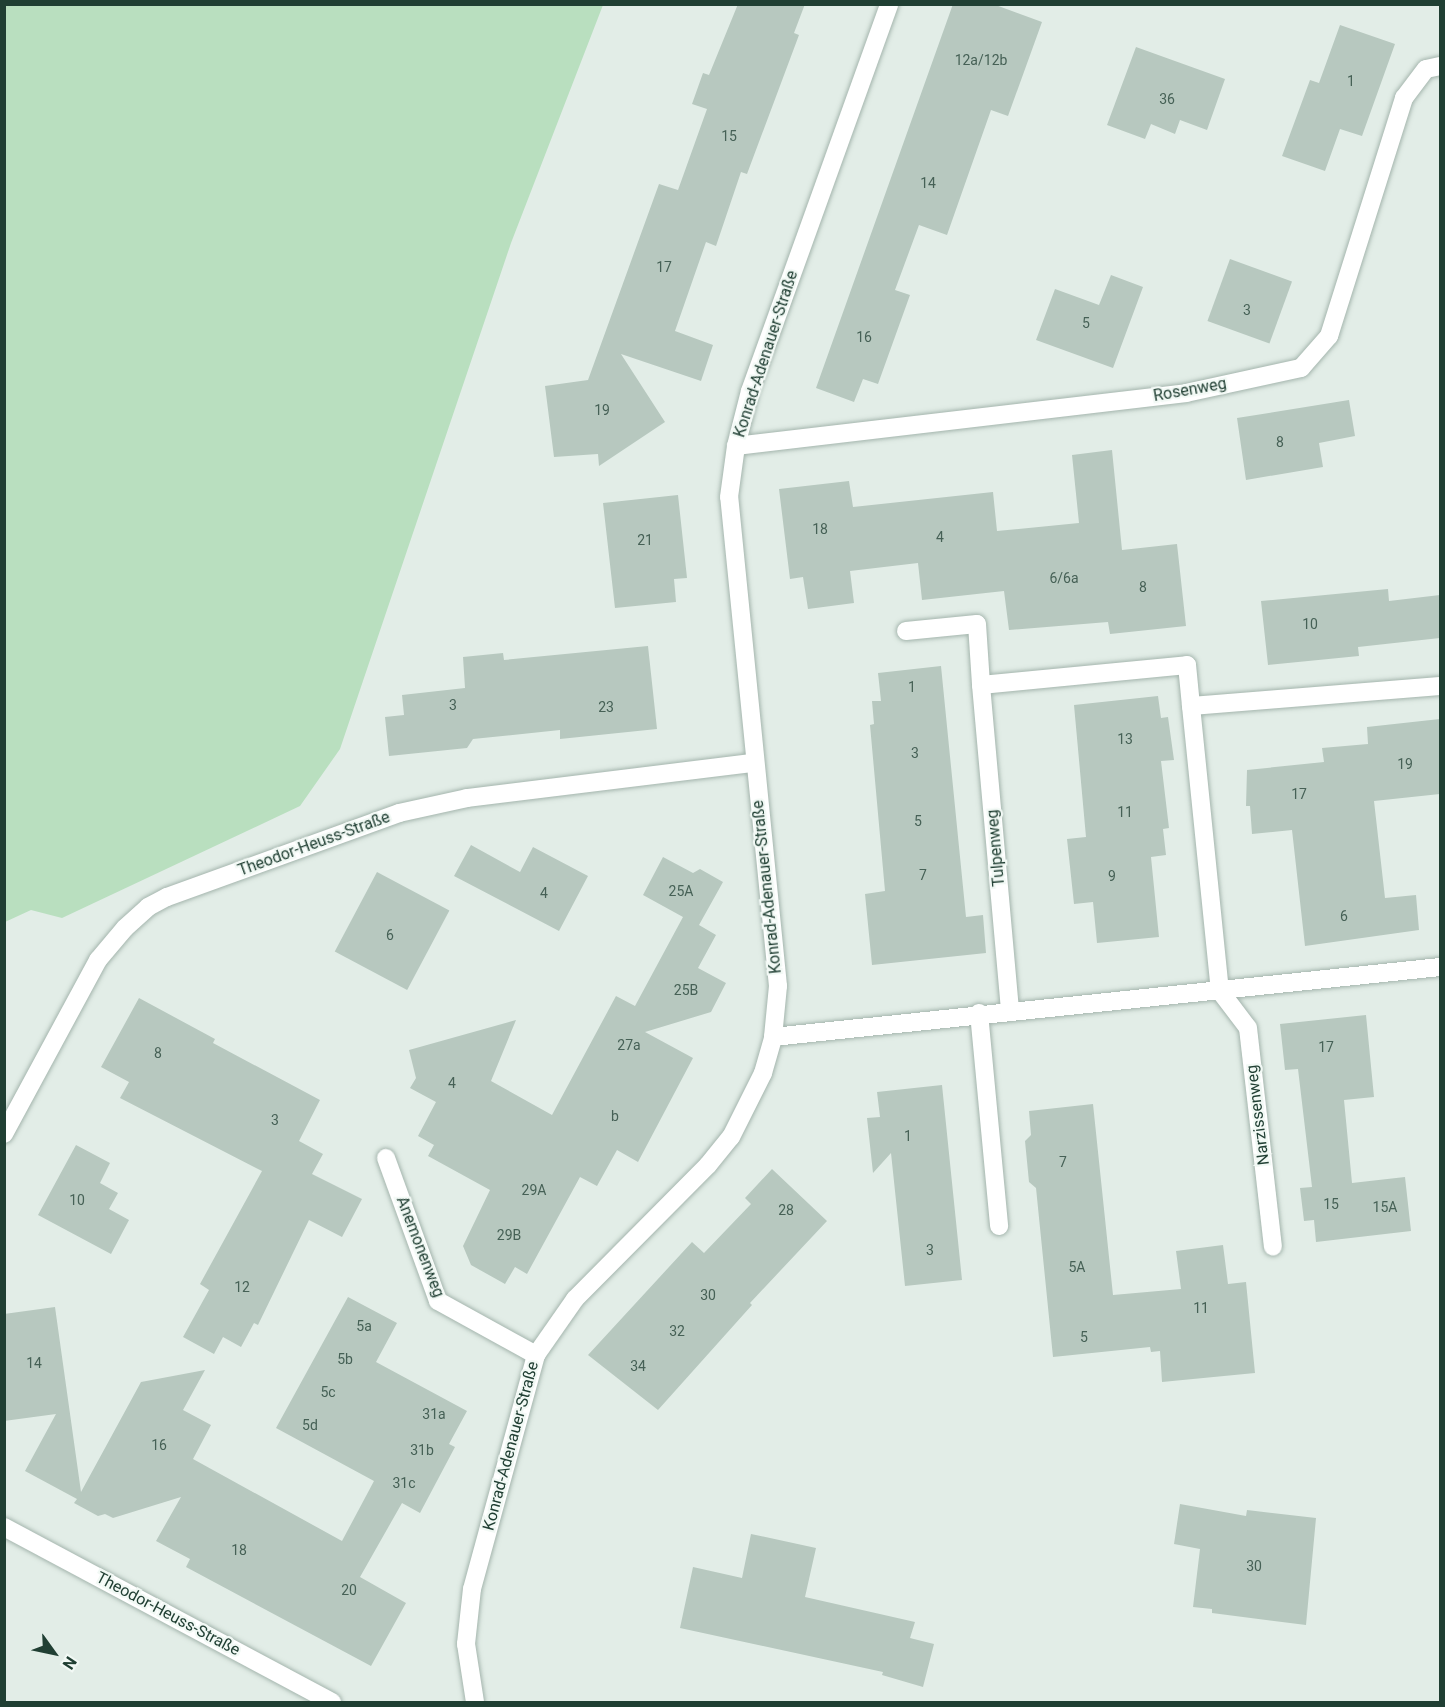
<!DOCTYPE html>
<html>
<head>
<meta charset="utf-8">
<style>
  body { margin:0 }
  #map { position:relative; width:1445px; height:1707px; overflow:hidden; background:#e2ede7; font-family:Roboto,sans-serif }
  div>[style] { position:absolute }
  .green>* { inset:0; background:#b9dfbf }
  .building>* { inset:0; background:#b7c8bf; transform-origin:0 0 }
  .roads { filter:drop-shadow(0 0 2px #a4b5ad) drop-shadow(0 0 2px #a4b5ad) }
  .minor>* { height:18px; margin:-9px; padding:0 9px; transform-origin:9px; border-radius:9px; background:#fff }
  span { translate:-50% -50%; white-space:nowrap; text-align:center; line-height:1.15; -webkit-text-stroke:4.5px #f2f9f5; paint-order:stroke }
  .number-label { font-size:14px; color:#466156 }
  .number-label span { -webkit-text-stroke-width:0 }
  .street-label { font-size:16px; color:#203f33 }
  .frame { position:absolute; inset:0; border:6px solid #203f33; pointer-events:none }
  .north { position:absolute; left:24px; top:1623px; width:60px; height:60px; -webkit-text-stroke:4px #f2f9f5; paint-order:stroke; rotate:123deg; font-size:16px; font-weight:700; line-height:24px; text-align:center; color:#203f33 }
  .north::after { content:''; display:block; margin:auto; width:21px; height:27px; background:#203f33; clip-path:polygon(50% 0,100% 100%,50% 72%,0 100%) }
</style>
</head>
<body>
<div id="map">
  <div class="green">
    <i style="clip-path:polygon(5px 4px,603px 5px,511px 243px,340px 749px,300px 806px,62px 918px,31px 910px,5px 922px)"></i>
  </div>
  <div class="building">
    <i style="clip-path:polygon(738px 4px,805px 4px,794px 33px,799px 35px,747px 174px,741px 172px,716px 246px,706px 242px,675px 331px,713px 345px,701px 381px,621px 354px,665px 422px,599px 466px,598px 454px,554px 457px,545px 386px,588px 380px,659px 184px,678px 190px,707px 109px,692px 104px,703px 73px,709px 75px)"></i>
    <i style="clip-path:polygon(953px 4px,993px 4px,1042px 22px,1008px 116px,991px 110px,947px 235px,919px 225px,895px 290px,910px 295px,878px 384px,863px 379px,854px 402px,816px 388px)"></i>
    <i style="clip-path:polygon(1340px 25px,1395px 44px,1362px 136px,1340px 129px,1325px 171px,1282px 156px,1310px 80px,1319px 83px)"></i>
    <i style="clip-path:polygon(1136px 47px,1225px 79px,1207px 130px,1180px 120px,1175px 134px,1151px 124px,1145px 139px,1107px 125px)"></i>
    <i style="left:1230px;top:259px;width:66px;height:66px;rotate:20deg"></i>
    <i style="clip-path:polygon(1111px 275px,1143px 287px,1113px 368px,1036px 340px,1055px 289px,1099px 305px)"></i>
    <i style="clip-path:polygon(1349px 400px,1355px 436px,1319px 443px,1323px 467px,1246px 480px,1237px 418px)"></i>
    <i style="clip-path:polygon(1112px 450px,1122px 550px,1177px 544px,1186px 626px,1110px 634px,1108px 622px,1009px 630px,1004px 591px,922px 600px,918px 563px,850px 571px,854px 603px,808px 609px,803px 577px,790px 579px,779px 489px,849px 481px,853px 507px,993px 492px,997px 531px,1079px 523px,1072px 455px)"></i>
    <i style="clip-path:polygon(678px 495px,687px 578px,674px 579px,676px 602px,615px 608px,603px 503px)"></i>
    <i style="clip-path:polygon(1388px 589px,1389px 601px,1440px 595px,1440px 638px,1358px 647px,1359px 656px,1268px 665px,1261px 601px)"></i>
    <i style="clip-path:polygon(648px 646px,657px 729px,560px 739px,560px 730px,473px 739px,467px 748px,389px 756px,385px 717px,404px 715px,402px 695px,465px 688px,463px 657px,503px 653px,504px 660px)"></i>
    <i style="clip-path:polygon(941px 666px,966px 917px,983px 915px,986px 953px,872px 965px,865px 894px,885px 891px,870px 725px,874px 724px,872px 701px,881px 701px,878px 673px)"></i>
    <i style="clip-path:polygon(1158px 696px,1161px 718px,1168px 717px,1174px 760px,1161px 761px,1169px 828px,1163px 829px,1166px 855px,1151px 857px,1159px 937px,1097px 943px,1093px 902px,1074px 904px,1067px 839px,1086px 837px,1074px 705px)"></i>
    <i style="clip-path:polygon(1440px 719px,1440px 794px,1374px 801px,1385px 898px,1416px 895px,1419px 930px,1305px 946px,1292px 830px,1252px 834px,1250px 806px,1246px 806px,1247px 770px,1324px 762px,1322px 748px,1368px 744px,1367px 727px)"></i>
    <i style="clip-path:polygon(471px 845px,520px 872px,533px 847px,588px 876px,559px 931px,454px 876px)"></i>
    <i style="clip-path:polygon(663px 857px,693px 873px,700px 869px,723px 882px,699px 925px,716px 935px,698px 968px,726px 983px,711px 1012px,645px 1032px,693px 1058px,638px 1162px,617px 1150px,597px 1186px,580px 1177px,527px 1274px,515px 1267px,505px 1284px,471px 1265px,463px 1246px,490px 1190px,428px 1156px,434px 1145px,418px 1136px,436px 1102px,410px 1088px,416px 1078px,409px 1050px,516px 1020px,491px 1081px,552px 1115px,616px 996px,635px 1006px,683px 917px,643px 895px)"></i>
    <i style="left:377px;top:872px;width:82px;height:90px;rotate:28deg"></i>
    <i style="clip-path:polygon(139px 998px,215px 1039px,213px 1043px,320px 1100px,299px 1141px,323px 1154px,312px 1174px,362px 1199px,342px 1237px,309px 1220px,258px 1325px,254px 1323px,241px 1347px,223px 1337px,214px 1354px,183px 1337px,209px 1290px,200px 1284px,262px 1171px,120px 1098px,129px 1082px,101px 1067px)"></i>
    <i style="clip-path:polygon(1366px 1015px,1374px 1097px,1344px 1100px,1352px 1183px,1405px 1177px,1411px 1231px,1316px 1242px,1314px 1220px,1304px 1221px,1300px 1188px,1312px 1187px,1298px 1069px,1285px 1070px,1280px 1024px)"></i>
    <i style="clip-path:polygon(942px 1085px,962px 1280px,905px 1286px,891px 1153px,873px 1173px,867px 1118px,880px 1117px,877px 1092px)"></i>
    <i style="clip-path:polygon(1093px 1104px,1113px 1295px,1181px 1289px,1176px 1251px,1223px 1245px,1228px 1284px,1246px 1282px,1255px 1373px,1162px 1382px,1160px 1351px,1151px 1352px,1150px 1347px,1053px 1357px,1036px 1188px,1029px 1182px,1025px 1141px,1031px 1135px,1029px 1111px)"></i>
    <i style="clip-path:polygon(76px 1145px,110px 1163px,100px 1183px,118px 1193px,109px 1209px,129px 1220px,111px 1254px,38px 1215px)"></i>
    <i style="clip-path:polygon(772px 1169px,827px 1221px,750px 1303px,752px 1305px,658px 1410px,588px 1355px,692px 1242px,704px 1253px,751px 1204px,745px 1198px)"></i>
    <i style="clip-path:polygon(348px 1297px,397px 1323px,376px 1362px,467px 1411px,449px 1444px,455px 1447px,420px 1513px,402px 1503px,360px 1577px,406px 1603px,371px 1666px,186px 1567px,190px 1559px,156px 1541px,181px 1497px,113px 1518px,105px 1514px,98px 1516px,74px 1503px,77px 1499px,25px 1471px,56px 1414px,4px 1421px,4px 1314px,55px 1307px,81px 1492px,141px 1382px,205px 1370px,183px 1410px,211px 1425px,193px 1459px,342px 1541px,374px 1481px,276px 1428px)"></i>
    <i style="clip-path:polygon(1180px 1504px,1246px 1516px,1247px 1510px,1316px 1518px,1306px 1625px,1212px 1613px,1212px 1609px,1193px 1607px,1200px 1549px,1174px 1544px)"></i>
    <i style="clip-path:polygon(751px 1534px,816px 1548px,805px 1597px,915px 1622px,910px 1638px,934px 1644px,923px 1687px,882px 1675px,883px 1672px,680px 1628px,693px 1567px,742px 1578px)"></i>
  </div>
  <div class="roads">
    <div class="minor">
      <i style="left:736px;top:446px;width:453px;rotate:-6.7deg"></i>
      <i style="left:1186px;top:393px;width:118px;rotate:-12.3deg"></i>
      <i style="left:1301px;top:368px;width:43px;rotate:-48.8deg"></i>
      <i style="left:1329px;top:336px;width:250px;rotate:-72.5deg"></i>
      <i style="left:1404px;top:98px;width:36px;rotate:-53deg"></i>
      <i style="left:1426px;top:69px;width:14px;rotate:-12deg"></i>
      <i style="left:906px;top:631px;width:71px;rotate:-5.6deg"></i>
      <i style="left:977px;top:624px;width:61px;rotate:86.2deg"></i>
      <i style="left:981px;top:685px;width:207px;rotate:-5.5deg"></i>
      <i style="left:1187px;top:665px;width:41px;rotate:84.4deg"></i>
      <i style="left:1191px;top:706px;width:250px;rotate:-4.6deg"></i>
      <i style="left:981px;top:685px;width:326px;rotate:84.9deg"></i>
      <i style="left:1191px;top:706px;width:286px;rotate:84.2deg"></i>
      <i style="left:1220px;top:991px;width:46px;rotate:52.9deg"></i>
      <i style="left:1248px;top:1028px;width:220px;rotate:83.5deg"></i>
      <i style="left:979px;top:1013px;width:214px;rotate:84.6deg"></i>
      <i style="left:773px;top:1037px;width:671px;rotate:-5.99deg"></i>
      <i style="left:4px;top:1134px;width:198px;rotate:-61.6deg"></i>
      <i style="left:98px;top:960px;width:42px;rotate:-49.8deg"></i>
      <i style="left:125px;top:928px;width:31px;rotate:-42deg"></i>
      <i style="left:148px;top:907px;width:21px;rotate:-28deg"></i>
      <i style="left:167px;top:897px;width:247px;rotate:-19.9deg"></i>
      <i style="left:399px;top:813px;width:70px;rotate:-12.4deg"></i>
      <i style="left:467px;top:798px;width:288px;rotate:-7deg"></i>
      <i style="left:386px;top:1158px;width:152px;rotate:70deg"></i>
      <i style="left:438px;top:1301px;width:112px;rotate:28.9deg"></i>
      <i style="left:4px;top:1527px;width:372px;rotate:28.1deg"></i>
      <i style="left:475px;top:1702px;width:59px;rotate:-98.8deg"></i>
      <i style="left:466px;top:1644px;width:55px;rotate:-83.8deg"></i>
      <i style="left:472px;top:1589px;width:243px;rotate:-74.7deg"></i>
      <i style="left:536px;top:1355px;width:68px;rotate:-55.1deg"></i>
      <i style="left:575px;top:1299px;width:189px;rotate:-45.2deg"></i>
      <i style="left:708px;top:1165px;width:36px;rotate:-51deg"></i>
      <i style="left:731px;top:1137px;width:72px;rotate:-63.4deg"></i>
      <i style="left:763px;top:1073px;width:37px;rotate:-74deg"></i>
      <i style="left:773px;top:1037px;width:51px;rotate:-84.4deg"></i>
      <i style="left:778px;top:986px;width:491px;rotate:-95.7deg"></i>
      <i style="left:729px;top:497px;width:51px;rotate:-82.2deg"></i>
      <i style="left:736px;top:446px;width:57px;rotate:-75.7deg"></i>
      <i style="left:750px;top:391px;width:411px;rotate:-70.2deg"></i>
    </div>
  </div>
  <div class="number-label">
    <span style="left:981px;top:60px">12a/12b</span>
    <span style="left:1351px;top:81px">1</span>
    <span style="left:1167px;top:99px">36</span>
    <span style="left:729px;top:136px">15</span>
    <span style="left:928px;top:183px">14</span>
    <span style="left:664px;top:267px">17</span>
    <span style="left:1247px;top:310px">3</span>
    <span style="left:1086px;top:323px">5</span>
    <span style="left:864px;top:337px">16</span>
    <span style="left:602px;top:410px">19</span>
    <span style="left:1280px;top:442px">8</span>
    <span style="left:820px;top:529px">18</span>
    <span style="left:940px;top:537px">4</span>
    <span style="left:645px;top:540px">21</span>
    <span style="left:1064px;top:578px">6/6a</span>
    <span style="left:1143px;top:587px">8</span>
    <span style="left:1310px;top:624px">10</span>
    <span style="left:912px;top:687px">1</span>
    <span style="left:453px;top:705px">3</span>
    <span style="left:606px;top:707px">23</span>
    <span style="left:1125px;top:739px">13</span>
    <span style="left:915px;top:753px">3</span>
    <span style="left:1405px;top:764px">19</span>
    <span style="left:1299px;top:794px">17</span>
    <span style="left:1125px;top:812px">11</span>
    <span style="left:918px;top:821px">5</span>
    <span style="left:923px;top:875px">7</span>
    <span style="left:1112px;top:876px">9</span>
    <span style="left:681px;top:891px">25A</span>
    <span style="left:544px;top:893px">4</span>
    <span style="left:1344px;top:916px">6</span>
    <span style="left:390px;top:935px">6</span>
    <span style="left:686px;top:990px">25B</span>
    <span style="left:629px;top:1045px">27a</span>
    <span style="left:1326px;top:1047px">17</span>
    <span style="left:158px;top:1053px">8</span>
    <span style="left:452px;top:1083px">4</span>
    <span style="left:615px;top:1116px">b</span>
    <span style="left:275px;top:1120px">3</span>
    <span style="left:908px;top:1136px">1</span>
    <span style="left:1063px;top:1162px">7</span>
    <span style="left:534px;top:1190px">29A</span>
    <span style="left:77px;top:1200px">10</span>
    <span style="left:1331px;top:1204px">15</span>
    <span style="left:1385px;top:1207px">15A</span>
    <span style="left:786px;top:1210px">28</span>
    <span style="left:509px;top:1235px">29B</span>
    <span style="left:930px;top:1250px">3</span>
    <span style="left:1077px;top:1267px">5A</span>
    <span style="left:242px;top:1287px">12</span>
    <span style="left:708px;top:1295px">30</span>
    <span style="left:1201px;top:1308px">11</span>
    <span style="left:364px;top:1326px">5a</span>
    <span style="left:677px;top:1331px">32</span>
    <span style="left:1084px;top:1337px">5</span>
    <span style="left:345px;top:1359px">5b</span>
    <span style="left:34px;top:1363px">14</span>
    <span style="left:638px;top:1366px">34</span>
    <span style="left:328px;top:1392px">5c</span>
    <span style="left:434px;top:1414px">31a</span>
    <span style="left:310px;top:1425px">5d</span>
    <span style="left:159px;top:1445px">16</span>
    <span style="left:422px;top:1450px">31b</span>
    <span style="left:404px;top:1483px">31c</span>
    <span style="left:239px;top:1550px">18</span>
    <span style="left:1254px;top:1566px">30</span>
    <span style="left:349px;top:1590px">20</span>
  </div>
  <div class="street-label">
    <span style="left:766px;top:354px;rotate:-72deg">Konrad-Adenauer-Straße</span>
    <span style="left:1190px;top:390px;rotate:-10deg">Rosenweg</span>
    <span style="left:314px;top:844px;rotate:-20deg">Theodor-Heuss-Straße</span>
    <span style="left:996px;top:848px;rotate:-95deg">Tulpenweg</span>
    <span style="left:767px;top:887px;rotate:-96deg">Konrad-Adenauer-Straße</span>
    <span style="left:1258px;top:1115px;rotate:-97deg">Narzissenweg</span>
    <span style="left:420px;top:1247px;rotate:69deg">Anemonenweg</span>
    <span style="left:511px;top:1446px;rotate:-75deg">Konrad-Adenauer-Straße</span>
    <span style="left:168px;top:1614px;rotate:28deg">Theodor-Heuss-Straße</span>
  </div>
  <div class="frame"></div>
  <div class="north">N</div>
</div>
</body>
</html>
